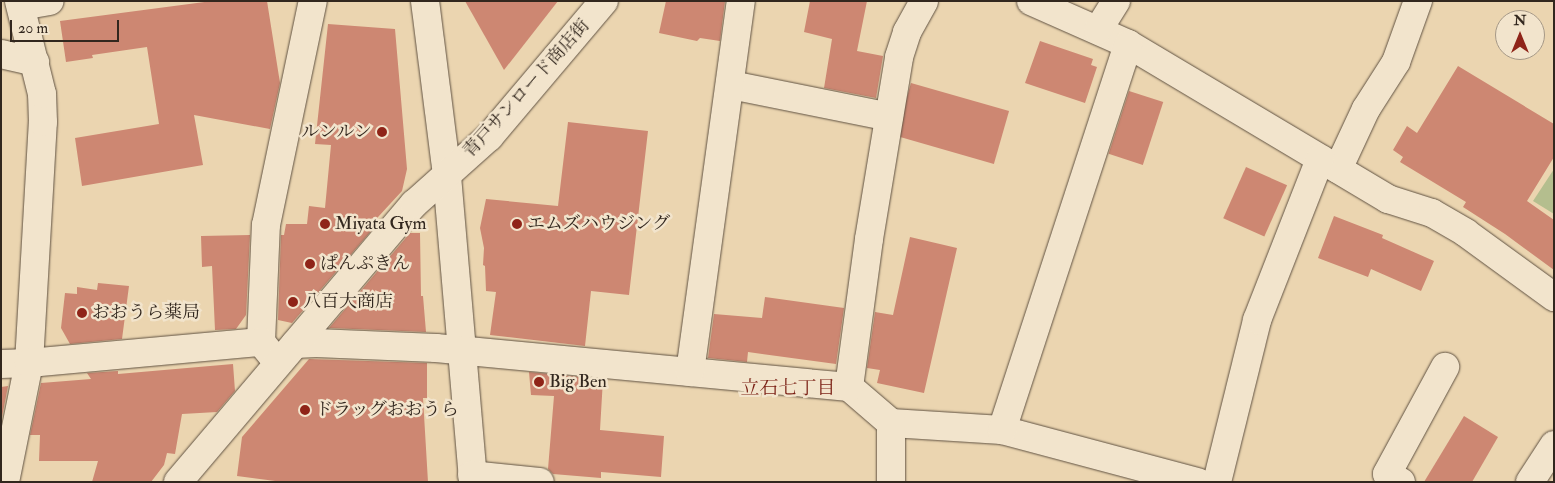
<!DOCTYPE html>
<html>
<head>
<meta charset="utf-8">
<style>
  body { margin:0 }
  #map { position:relative; width:1555px; height:483px; overflow:hidden; background:#ebd5b0; font-family:"IM FELL Double Pica","Noto Serif JP",serif }
  div>[style] { position:absolute }
  .green>* { inset:0; background:#b4be8e }
  .building>* { inset:0; background:#cd8772; transform-origin:0 0 }
  .roads { filter:drop-shadow(0 0 1px #605242) drop-shadow(0 0 1px #605242) }
  .minor>* { height:28px; margin:-14px; padding:0 14px; transform-origin:14px; border-radius:14px; background:#f2e4cc }
  .dots>* { width:14px; height:14px; translate:-50% -50%; box-sizing:border-box; border:2px solid #f2e4cc; border-radius:50% }
  span { translate:-50% -50%; white-space:nowrap; text-align:center; line-height:1.15; -webkit-text-stroke:5px #f2e4cc; paint-order:stroke }
  .street-label { font-size:18px; color:#32271e }
  .poi-label { font-size:18px; color:#32271e }
  .right { translate:-100% -50%; text-align:right }
  .left { translate:0 -50%; text-align:left }
  .neighbourhood-label { font-size:19px; color:#7a1f14 }
  .frame { position:absolute; inset:0; border:2px solid #32271e; pointer-events:none }
  .north { position:absolute; left:1495px; top:10px; width:50px; height:50px; box-sizing:border-box; background:#f2e4cc; border:1px solid #a59886; border-radius:50%; rotate:0deg; font-size:14px; font-weight:700; line-height:20px; text-align:center; color:#32271e }
  .north::after { content:''; display:block; margin:auto; width:18px; height:22px; background:#8f2418; clip-path:polygon(50% 0,100% 100%,50% 72%,0 100%) }
  .scale { position:absolute; left:10px; top:20px; width:109px; height:22px; box-sizing:border-box; border:2px solid #32271e; border-top:0; padding-left:6px; font-size:15px; line-height:18px; white-space:nowrap; color:#32271e; -webkit-text-stroke:4px #f2e4cc; paint-order:stroke }
</style>
</head>
<body>
<div id="map">
  <div class="green">
    <i style="clip-path:polygon(1554px 169px,1554px 214px,1533px 201px)"></i>
  </div>
  <div class="building">
    <i style="clip-path:polygon(212px 1px,267px 1px,280px 83px,270px 129px,194px 115px,203px 165px,82px 186px,75px 138px,159px 124px,147px 47px,92px 55px,93px 58px,66px 62px,60px 21px)"></i>
    <i style="clip-path:polygon(465px 1px,558px 1px,504px 70px)"></i>
    <i style="clip-path:polygon(666px 1px,725px 1px,720px 41px,700px 38px,697px 41px,659px 33px)"></i>
    <i style="clip-path:polygon(810px 1px,867px 1px,857px 51px,883px 56px,876px 98px,824px 88px,832px 39px,804px 32px)"></i>
    <i style="clip-path:polygon(328px 24px,395px 29px,407px 169px,402px 191px,367px 229px,372px 230px,292px 323px,278px 320px,281px 235px,284px 235px,286px 224px,307px 224px,309px 206px,325px 208px,331px 145px,315px 144px)"></i>
    <i style="clip-path:polygon(1040px 41px,1093px 59px,1091px 65px,1097px 67px,1085px 103px,1025px 83px)"></i>
    <i style="clip-path:polygon(1458px 66px,1554px 124px,1554px 157px,1527px 201px,1554px 220px,1554px 270px,1505px 234px,1463px 207px,1466px 202px,1400px 162px,1403px 157px,1393px 150px,1407px 126px,1417px 133px)"></i>
    <i style="left:911px;top:83px;width:102px;height:55px;rotate:16deg"></i>
    <i style="left:1129px;top:91px;width:36px;height:66px;rotate:18deg"></i>
    <i style="clip-path:polygon(568px 122px,648px 131px,629px 295px,591px 291px,585px 346px,490px 335px,496px 292px,486px 291px,485px 266px,483px 265px,484px 248px,480px 228px,486px 199px,558px 206px)"></i>
    <i style="left:1246px;top:167px;width:45px;height:56px;rotate:24deg"></i>
    <i style="clip-path:polygon(1334px 216px,1383px 235px,1382px 238px,1434px 261px,1421px 291px,1371px 269px,1368px 277px,1318px 258px)"></i>
    <i style="clip-path:polygon(410px 233px,420px 233px,421px 296px,423px 296px,426px 332px,329px 328px)"></i>
    <i style="clip-path:polygon(250px 235px,246px 315px,236px 329px,215px 330px,212px 266px,202px 267px,201px 236px)"></i>
    <i style="clip-path:polygon(910px 237px,957px 248px,924px 393px,877px 383px,880px 370px,867px 368px,875px 312px,893px 315px)"></i>
    <i style="clip-path:polygon(98px 283px,129px 286px,122px 339px,70px 344px,61px 328px,65px 293px,77px 294px,77px 287px,97px 290px)"></i>
    <i style="clip-path:polygon(765px 297px,844px 308px,836px 364px,748px 352px,747px 362px,708px 358px,714px 314px,762px 318px)"></i>
    <i style="clip-path:polygon(309px 359px,427px 363px,427px 398px,423px 398px,428px 482px,283px 482px,237px 476px,242px 437px)"></i>
    <i style="clip-path:polygon(233px 364px,235px 391px,217px 412px,182px 414px,175px 454px,167px 453px,164px 465px,151px 482px,92px 482px,98px 461px,39px 461px,40px 435px,30px 435px,41px 383px,91px 379px,87px 373px,118px 371px,118px 374px)"></i>
    <i style="clip-path:polygon(529px 372px,603px 379px,600px 430px,664px 436px,661px 477px,601px 472px,601px 478px,553px 474px,548px 469px,554px 396px,531px 395px)"></i>
    <i style="clip-path:polygon(8px 386px,1px 422px,1px 387px)"></i>
    <i style="clip-path:polygon(1464px 416px,1498px 437px,1472px 482px,1424px 482px)"></i>
  </div>
  <div class="roads">
    <div class="minor">
      <i style="left:425px;top:1px;width:176px;rotate:82.8deg"></i>
      <i style="left:447px;top:176px;width:307px;rotate:85.1deg"></i>
      <i style="left:1031px;top:1px;width:106px;rotate:23.9deg"></i>
      <i style="left:1128px;top:44px;width:303px;rotate:30.8deg"></i>
      <i style="left:1388px;top:199px;width:46px;rotate:17.7deg"></i>
      <i style="left:1432px;top:213px;width:39px;rotate:30deg"></i>
      <i style="left:1466px;top:233px;width:109px;rotate:36deg"></i>
      <i style="left:21px;top:6px;width:29px;rotate:-10deg"></i>
      <i style="left:1098px;top:30px;width:34px;rotate:-58deg"></i>
      <i style="left:1px;top:54px;width:35px;rotate:13deg"></i>
      <i style="left:731px;top:85px;width:161px;rotate:11.4deg"></i>
      <i style="left:1338px;top:169px;width:66px;rotate:-65deg"></i>
      <i style="left:1366px;top:109px;width:56px;rotate:-57.4deg"></i>
      <i style="left:1396px;top:62px;width:65px;rotate:-70.2deg"></i>
      <i style="left:261px;top:342px;width:117px;rotate:-87.6deg"></i>
      <i style="left:266px;top:225px;width:229px;rotate:-78.2deg"></i>
      <i style="left:295px;top:344px;width:21px;rotate:-3deg"></i>
      <i style="left:316px;top:343px;width:120px;rotate:2.4deg"></i>
      <i style="left:436px;top:348px;width:415px;rotate:5.4deg"></i>
      <i style="left:1px;top:364px;width:28px;rotate:-2deg"></i>
      <i style="left:29px;top:363px;width:241px;rotate:-86.7deg"></i>
      <i style="left:43px;top:122px;width:28px;rotate:-92deg"></i>
      <i style="left:42px;top:94px;width:96px;rotate:-103.9deg"></i>
      <i style="left:690px;top:372px;width:374px;rotate:-82.2deg"></i>
      <i style="left:891px;top:423px;width:111px;rotate:3.6deg"></i>
      <i style="left:1002px;top:430px;width:203px;rotate:14.9deg"></i>
      <i style="left:1002px;top:430px;width:406px;rotate:-71.9deg"></i>
      <i style="left:472px;top:475px;width:68px;rotate:5.9deg"></i>
      <i style="left:5px;top:482px;width:121px;rotate:-78.6deg"></i>
      <i style="left:29px;top:363px;width:233px;rotate:-5.2deg"></i>
      <i style="left:261px;top:342px;width:27px;rotate:51deg"></i>
      <i style="left:178px;top:482px;width:365px;rotate:-49.7deg"></i>
      <i style="left:414px;top:204px;width:101px;rotate:-41.8deg"></i>
      <i style="left:489px;top:137px;width:178px;rotate:-49.8deg"></i>
      <i style="left:891px;top:482px;width:59px;rotate:-90deg"></i>
      <i style="left:891px;top:423px;width:55px;rotate:-139.4deg"></i>
      <i style="left:849px;top:387px;width:149px;rotate:-82.3deg"></i>
      <i style="left:869px;top:239px;width:184px;rotate:-80.6deg"></i>
      <i style="left:899px;top:57px;width:26px;rotate:-72deg"></i>
      <i style="left:907px;top:32px;width:35px;rotate:-61deg"></i>
      <i style="left:1217px;top:482px;width:167px;rotate:-76.1deg"></i>
      <i style="left:1257px;top:320px;width:173px;rotate:-68.6deg"></i>
      <i style="left:1401px;top:482px;width:16px;rotate:-150deg"></i>
      <i style="left:1387px;top:474px;width:122px;rotate:-61.5deg"></i>
      <i style="left:1530px;top:482px;width:44px;rotate:-57deg"></i>
    </div>
  </div>
  <div class="dots">
    <i style="left:382px;top:132px;background:#8f2418"></i>
    <i style="left:325px;top:224px;background:#8f2418"></i>
    <i style="left:517px;top:224px;background:#8f2418"></i>
    <i style="left:310px;top:264px;background:#8f2418"></i>
    <i style="left:293px;top:302px;background:#8f2418"></i>
    <i style="left:82px;top:313px;background:#8f2418"></i>
    <i style="left:539px;top:382px;background:#8f2418"></i>
    <i style="left:305px;top:410px;background:#8f2418"></i>
  </div>
  <div class="street-label">
    <span style="left:527px;top:89px;rotate:-48deg">青戸サンロード商店街</span>
  </div>
  <div class="poi-label">
    <span class="right" style="left:372px;top:132px">ルンルン</span>
    <span class="left" style="left:335px;top:224px">Miyata Gym</span>
    <span class="left" style="left:527px;top:224px">エムズハウジング</span>
    <span class="left" style="left:320px;top:264px">ぱんぷきん</span>
    <span class="left" style="left:303px;top:302px">八百大商店</span>
    <span class="left" style="left:92px;top:313px">おおうら薬局</span>
    <span class="left" style="left:549px;top:382px">Big Ben</span>
    <span class="left" style="left:315px;top:410px">ドラッグおおうら</span>
  </div>
  <div class="neighbourhood-label">
    <span style="left:788px;top:389px">立石七丁目</span>
  </div>
  <div class="frame"></div>
  <div class="north">N</div>
  <div class="scale">20 m</div>
</div>
</body>
</html>
